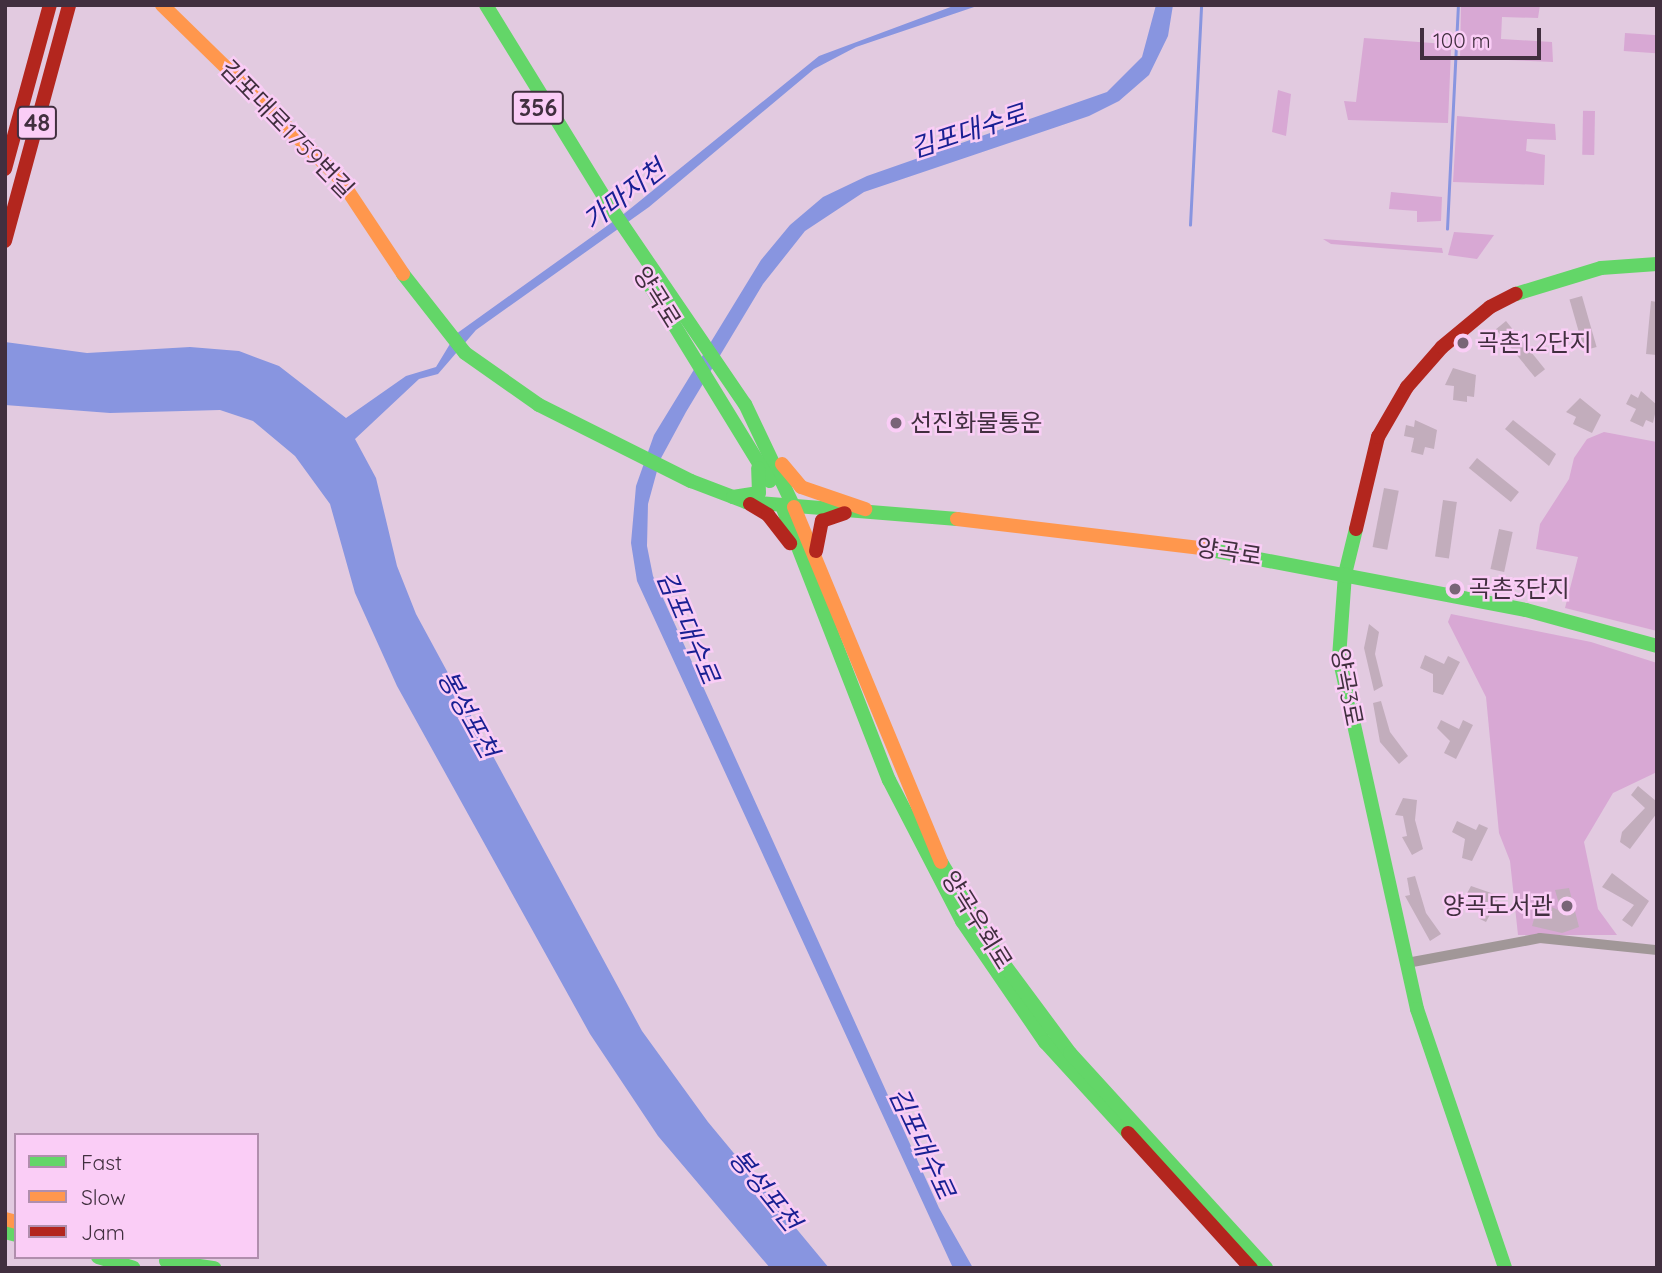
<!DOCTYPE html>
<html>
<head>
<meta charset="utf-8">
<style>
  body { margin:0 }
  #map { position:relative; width:1662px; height:1273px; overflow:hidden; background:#e2cae0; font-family:Quicksand,"Noto Sans KR",sans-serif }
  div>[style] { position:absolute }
  .green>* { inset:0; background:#d8a8d4; transform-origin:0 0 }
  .water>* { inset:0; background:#8895e0 }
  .stream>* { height:2.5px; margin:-1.25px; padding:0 1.25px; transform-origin:1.25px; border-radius:1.25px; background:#8895e0 }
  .building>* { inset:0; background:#c2adbc; transform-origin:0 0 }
  .street>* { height:10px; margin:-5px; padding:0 5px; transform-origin:5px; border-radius:5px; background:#a19798 }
  .fast>* { height:14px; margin:-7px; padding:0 7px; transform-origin:7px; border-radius:7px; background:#63d668 }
  .slow>* { height:14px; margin:-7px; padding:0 7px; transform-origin:7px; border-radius:7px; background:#ff974d }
  .jam>* { height:14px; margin:-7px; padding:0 7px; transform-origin:7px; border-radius:7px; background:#b3261e }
  .dots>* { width:19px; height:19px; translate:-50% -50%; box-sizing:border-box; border:4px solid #facdf6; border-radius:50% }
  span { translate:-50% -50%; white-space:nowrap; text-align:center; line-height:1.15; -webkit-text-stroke:5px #facdf6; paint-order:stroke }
  .shield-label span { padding:2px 5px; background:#facdf6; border:2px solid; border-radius:5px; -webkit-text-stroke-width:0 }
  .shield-label { font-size:23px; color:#412f3f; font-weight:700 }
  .street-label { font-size:24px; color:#412f3f }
  .poi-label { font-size:24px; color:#412f3f }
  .left { translate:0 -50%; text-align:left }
  .right { translate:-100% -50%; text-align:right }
  .water-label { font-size:26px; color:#192093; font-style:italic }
  .frame { position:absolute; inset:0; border:7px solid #412f3f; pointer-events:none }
  .legend { position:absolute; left:14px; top:1133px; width:245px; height:126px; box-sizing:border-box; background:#facdf6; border:2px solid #b08ead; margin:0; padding:9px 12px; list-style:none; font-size:21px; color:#412f3f }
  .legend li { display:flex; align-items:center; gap:14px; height:35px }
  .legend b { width:35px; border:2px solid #b08ead }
  .scale { position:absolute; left:1420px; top:28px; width:121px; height:32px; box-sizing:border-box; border:4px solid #412f3f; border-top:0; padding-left:9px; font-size:21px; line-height:24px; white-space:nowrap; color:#412f3f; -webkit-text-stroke:5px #facdf6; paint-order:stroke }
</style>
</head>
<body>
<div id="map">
  <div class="green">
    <i style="clip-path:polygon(1461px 5px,1540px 5px,1538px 18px,1502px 17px,1501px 39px,1552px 42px,1553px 62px,1460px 58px)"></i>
    <i style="left:1625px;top:33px;width:32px;height:18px;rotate:4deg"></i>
    <i style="clip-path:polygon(1364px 38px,1446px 44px,1451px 50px,1448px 123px,1348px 120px,1344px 101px,1356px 102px)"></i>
    <i style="clip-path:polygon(1278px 90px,1291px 94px,1286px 136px,1272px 132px)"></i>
    <i style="left:1595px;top:111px;width:44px;height:12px;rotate:91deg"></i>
    <i style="clip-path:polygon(1457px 116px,1555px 124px,1556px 140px,1527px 139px,1526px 151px,1545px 155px,1544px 185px,1453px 182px)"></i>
    <i style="clip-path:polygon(1391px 192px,1442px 197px,1441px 221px,1417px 222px,1417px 211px,1389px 209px)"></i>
    <i style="clip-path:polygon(1454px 232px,1468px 233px,1494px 235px,1477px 259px,1448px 255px)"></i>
    <i style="clip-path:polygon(1323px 239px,1442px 248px,1443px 253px,1331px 244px)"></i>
    <i style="clip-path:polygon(1604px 432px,1657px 442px,1657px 631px,1565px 608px,1578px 557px,1536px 549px,1540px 524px,1569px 479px,1574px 458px,1587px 439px)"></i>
    <i style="clip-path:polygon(1451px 614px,1591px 642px,1657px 663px,1657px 772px,1613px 793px,1584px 842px,1598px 909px,1617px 935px,1518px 935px,1510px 861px,1499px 833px,1486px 697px,1448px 622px)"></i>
  </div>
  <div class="water">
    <i style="clip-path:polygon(956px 5px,980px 5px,856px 47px,814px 69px,649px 207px,476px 330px,438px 374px,419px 379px,355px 439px,376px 478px,397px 566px,416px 614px,642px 1031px,708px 1122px,829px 1268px,770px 1268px,658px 1136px,590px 1034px,397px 686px,355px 593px,330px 504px,295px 456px,253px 421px,220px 410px,110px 413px,5px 405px,5px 342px,87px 353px,190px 347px,239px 351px,279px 366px,346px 418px,406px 376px,436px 367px,456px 334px,625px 213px,819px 56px)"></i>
    <i style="clip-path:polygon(1156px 5px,1173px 5px,1168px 36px,1149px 75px,1119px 101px,1089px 116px,864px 192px,805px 231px,763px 284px,686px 412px,660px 460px,648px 504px,647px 546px,653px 576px,939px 1208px,973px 1268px,953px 1268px,637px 581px,631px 543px,636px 486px,654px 435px,761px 260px,790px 225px,823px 197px,867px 176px,1107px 92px,1142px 57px)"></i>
  </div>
  <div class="stream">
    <i style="left:1190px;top:225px;width:220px;rotate:-87.1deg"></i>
    <i style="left:1447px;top:229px;width:224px;rotate:-87.2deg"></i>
  </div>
  <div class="building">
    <i style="left:1582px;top:296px;width:53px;height:13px;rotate:74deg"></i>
    <i style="clip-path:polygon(1651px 301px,1657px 302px,1657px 355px,1646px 354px)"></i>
    <i style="left:1506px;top:321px;width:62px;height:13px;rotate:51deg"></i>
    <i style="clip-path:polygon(1453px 368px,1476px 375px,1474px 397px,1467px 396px,1467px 402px,1453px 400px,1454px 386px,1445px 385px)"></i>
    <i style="clip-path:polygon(1641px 391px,1657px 405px,1653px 423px,1646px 420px,1643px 427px,1630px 421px,1636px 409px,1626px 404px,1631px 394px,1638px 398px)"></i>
    <i style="clip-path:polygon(1580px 398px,1601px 415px,1592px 433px,1573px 424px,1576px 417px,1566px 412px)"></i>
    <i style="clip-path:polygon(1415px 420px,1437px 430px,1434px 449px,1425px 447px,1423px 455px,1411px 452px,1414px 438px,1404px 436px,1406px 425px,1414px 427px)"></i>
    <i style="clip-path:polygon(1513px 420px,1556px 454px,1549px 466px,1505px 429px)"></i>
    <i style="left:1477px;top:458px;width:54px;height:13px;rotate:39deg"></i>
    <i style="left:1384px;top:488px;width:15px;height:60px;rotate:11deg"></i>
    <i style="left:1443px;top:500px;width:14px;height:57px;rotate:8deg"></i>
    <i style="left:1499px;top:529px;width:14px;height:41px;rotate:12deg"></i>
    <i style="clip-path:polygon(1369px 624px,1379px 632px,1375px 654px,1383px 686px,1374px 691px,1364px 648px)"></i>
    <i style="clip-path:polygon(1425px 655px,1444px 664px,1448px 656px,1460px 662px,1443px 695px,1433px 692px,1433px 674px,1420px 668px)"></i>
    <i style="clip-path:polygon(1381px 701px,1390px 732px,1408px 756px,1399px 764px,1380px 742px,1373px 703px)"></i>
    <i style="clip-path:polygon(1441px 720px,1459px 729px,1463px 720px,1473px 725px,1456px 759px,1444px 753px,1450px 741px,1437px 728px)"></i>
    <i style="clip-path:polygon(1638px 786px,1656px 801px,1657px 813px,1630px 849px,1620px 842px,1622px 832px,1645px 808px,1631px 795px)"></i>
    <i style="clip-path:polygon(1403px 798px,1417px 800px,1415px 820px,1423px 849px,1412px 855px,1402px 837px,1407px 836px,1403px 816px,1395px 815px)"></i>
    <i style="clip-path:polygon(1457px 821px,1476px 830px,1479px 824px,1488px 828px,1472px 861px,1462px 858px,1465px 839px,1452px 832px)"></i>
    <i style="clip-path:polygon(1612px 873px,1649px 901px,1632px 927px,1622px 920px,1634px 905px,1602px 887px)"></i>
    <i style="clip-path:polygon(1415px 876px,1426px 913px,1441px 934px,1430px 941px,1405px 896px,1410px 895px,1407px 878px)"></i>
    <i style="clip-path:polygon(1471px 886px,1500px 896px,1486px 922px,1478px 918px,1482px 910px,1477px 903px,1465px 897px)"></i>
    <i style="clip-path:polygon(1569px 888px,1579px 927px,1562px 933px,1532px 926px,1539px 902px,1561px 911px,1555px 890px)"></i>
  </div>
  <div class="street">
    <i style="left:1407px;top:963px;width:135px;rotate:-10.6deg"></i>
    <i style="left:1540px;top:938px;width:118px;rotate:5.9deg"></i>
  </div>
  <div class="fast">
    <i style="left:486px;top:5px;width:235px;rotate:58.4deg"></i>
    <i style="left:609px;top:205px;width:241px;rotate:55.7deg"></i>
    <i style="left:745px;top:404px;width:114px;rotate:64.6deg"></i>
    <i style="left:403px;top:274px;width:100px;rotate:51.9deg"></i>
    <i style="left:465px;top:353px;width:90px;rotate:35.1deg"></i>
    <i style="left:539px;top:405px;width:170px;rotate:26.6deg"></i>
    <i style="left:691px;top:481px;width:59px;rotate:20.9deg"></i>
    <i style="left:746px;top:502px;width:212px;rotate:4.6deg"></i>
    <i style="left:646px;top:279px;width:237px;rotate:58.5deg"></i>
    <i style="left:1516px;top:294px;width:89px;rotate:-17deg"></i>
    <i style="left:1601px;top:268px;width:56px;rotate:-4.1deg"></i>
    <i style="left:733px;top:497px;width:26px;rotate:-9deg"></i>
    <i style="left:759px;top:493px;width:25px;rotate:-92deg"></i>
    <i style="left:782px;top:506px;width:294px;rotate:68.7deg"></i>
    <i style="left:889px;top:780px;width:159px;rotate:62.6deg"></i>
    <i style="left:962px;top:921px;width:147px;rotate:55.6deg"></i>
    <i style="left:1045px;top:1042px;width:123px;rotate:47.6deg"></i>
    <i style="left:1356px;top:529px;width:46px;rotate:103.7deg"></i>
    <i style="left:1345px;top:574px;width:83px;rotate:94.1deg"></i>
    <i style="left:1339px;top:657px;width:361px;rotate:77.5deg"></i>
    <i style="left:1417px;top:1009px;width:274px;rotate:71.2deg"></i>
    <i style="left:1201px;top:548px;width:331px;rotate:10.8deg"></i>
    <i style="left:1526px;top:610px;width:136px;rotate:15.4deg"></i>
    <i style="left:941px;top:862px;width:105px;rotate:59deg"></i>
    <i style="left:995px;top:952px;width:126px;rotate:53.4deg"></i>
    <i style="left:1070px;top:1053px;width:291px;rotate:47.6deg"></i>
    <i style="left:5px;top:1232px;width:11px;rotate:15deg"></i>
    <i style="left:98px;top:1257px;width:37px;rotate:17deg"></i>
    <i style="left:166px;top:1261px;width:49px;rotate:8.3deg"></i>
  </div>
  <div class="slow">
    <i style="left:162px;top:5px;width:249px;rotate:44.3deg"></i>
    <i style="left:340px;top:179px;width:114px;rotate:56.4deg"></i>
    <i style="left:782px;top:464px;width:30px;rotate:50deg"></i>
    <i style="left:801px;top:487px;width:68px;rotate:19deg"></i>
    <i style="left:794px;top:507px;width:384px;rotate:67.5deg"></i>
    <i style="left:957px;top:519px;width:246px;rotate:6.8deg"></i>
    <i style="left:5px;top:1219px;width:11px;rotate:15deg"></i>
  </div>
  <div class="jam">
    <i style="left:5px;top:169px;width:170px;rotate:-74.7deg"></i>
    <i style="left:5px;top:241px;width:245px;rotate:-74.8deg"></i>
    <i style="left:750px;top:504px;width:21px;rotate:31deg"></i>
    <i style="left:768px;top:515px;width:36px;rotate:52deg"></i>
    <i style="left:1356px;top:529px;width:95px;rotate:-76.6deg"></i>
    <i style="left:1378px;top:437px;width:58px;rotate:-59.9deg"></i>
    <i style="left:1407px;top:387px;width:53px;rotate:-48.8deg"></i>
    <i style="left:1442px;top:347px;width:62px;rotate:-39.8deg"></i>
    <i style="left:1490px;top:307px;width:29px;rotate:-27deg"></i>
    <i style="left:816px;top:551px;width:31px;rotate:-79deg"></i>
    <i style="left:822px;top:521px;width:24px;rotate:-19deg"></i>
    <i style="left:1128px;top:1133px;width:183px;rotate:47.7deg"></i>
  </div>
  <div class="dots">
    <i style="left:1463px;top:343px;background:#796577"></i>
    <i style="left:896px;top:423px;background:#796577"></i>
    <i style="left:1455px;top:589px;background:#796577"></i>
    <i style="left:1567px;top:906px;background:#796577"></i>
  </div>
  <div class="shield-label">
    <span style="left:538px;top:108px">356</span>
    <span style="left:37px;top:123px">48</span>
  </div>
  <div class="street-label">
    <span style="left:287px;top:129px;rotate:46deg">김포대로1759번길</span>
    <span style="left:657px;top:297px;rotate:58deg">양곡로</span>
    <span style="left:1229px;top:552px;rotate:9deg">양곡로</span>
    <span style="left:1347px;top:687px;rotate:79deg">양곡3로</span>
    <span style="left:977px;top:920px;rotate:58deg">양곡우회로</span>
  </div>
  <div class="poi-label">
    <span class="left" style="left:1477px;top:343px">곡촌1.2단지</span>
    <span class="left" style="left:910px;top:423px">선진화물통운</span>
    <span class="left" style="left:1469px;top:589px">곡촌3단지</span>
    <span class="right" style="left:1553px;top:906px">양곡도서관</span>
  </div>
  <div class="water-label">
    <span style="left:968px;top:131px;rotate:-18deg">김포대수로</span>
    <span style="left:624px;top:195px;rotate:-38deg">가마지천</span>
    <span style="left:688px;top:627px;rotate:67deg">김포대수로</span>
    <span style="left:468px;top:714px;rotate:61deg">봉성포천</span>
    <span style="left:922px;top:1143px;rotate:65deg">김포대수로</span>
    <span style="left:765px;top:1190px;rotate:51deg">봉성포천</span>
  </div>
  <div class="frame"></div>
  <ul class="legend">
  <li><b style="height:9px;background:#63d668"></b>Fast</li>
  <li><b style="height:9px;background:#ff974d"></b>Slow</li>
  <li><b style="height:9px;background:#b3261e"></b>Jam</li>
  </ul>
  <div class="scale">100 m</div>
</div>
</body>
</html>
